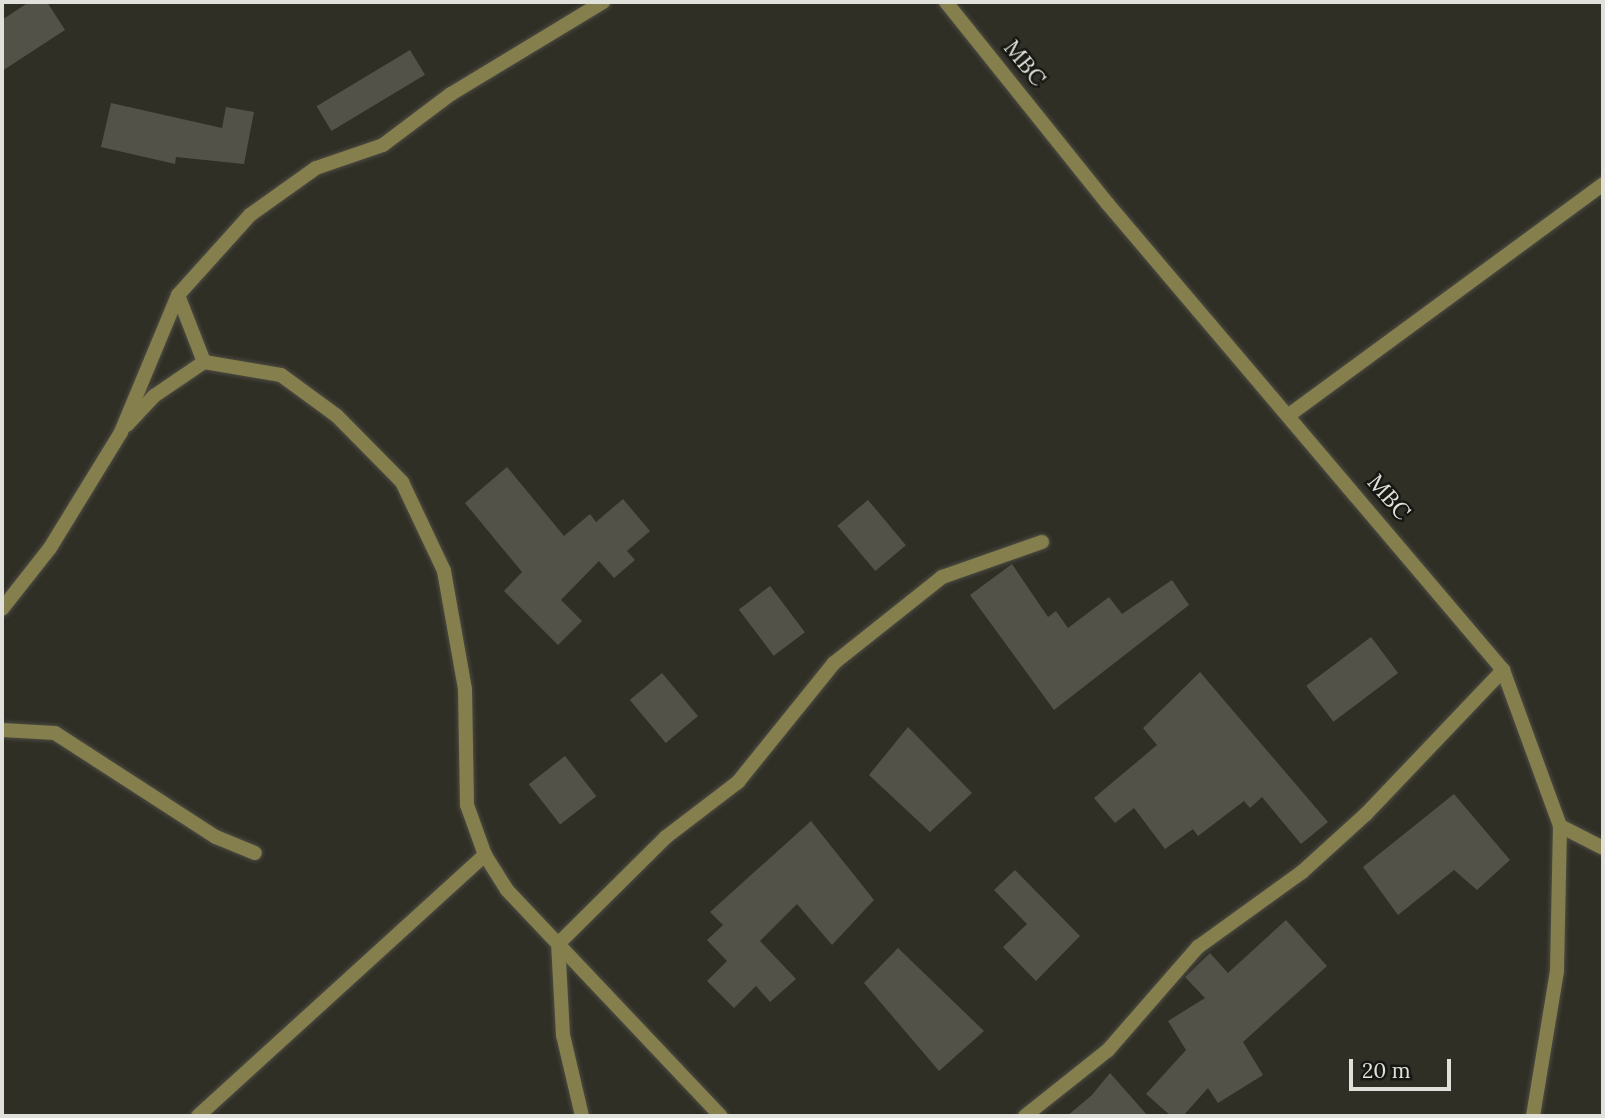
<!DOCTYPE html>
<html>
<head>
<meta charset="utf-8">
<style>
  body { margin:0 }
  #map { position:relative; width:1605px; height:1118px; overflow:hidden; background:#302f26; font-family:Lora,serif }
  div>[style] { position:absolute }
  .building>* { inset:0; background:#535248; transform-origin:0 0 }
  .roads { filter:drop-shadow(0 0 2px #4c4b43) drop-shadow(0 0 2px #4c4b43) }
  .street>* { height:14px; margin:-7px; padding:0 7px; transform-origin:7px; border-radius:7px; background:#847f4d }
  span { translate:-50% -50%; white-space:nowrap; text-align:center; line-height:1.15; -webkit-text-stroke:5px #171713; paint-order:stroke }
  .street-label { font-size:23px; color:#e1e1db }
  .frame { position:absolute; inset:0; border:4px solid #e1e1db; pointer-events:none }
  .scale { position:absolute; left:1349px; top:1059px; width:102px; height:32px; box-sizing:border-box; border:4px solid #e1e1db; border-top:0; padding-left:9px; font-size:21px; line-height:24px; white-space:nowrap; color:#e1e1db; -webkit-text-stroke:5px #171713; paint-order:stroke }
</style>
</head>
<body>
<div id="map">
  <div class="building">
    <i style="clip-path:polygon(29px 2px,47px 2px,65px 30px,2px 71px,2px 20px)"></i>
    <i style="left:410px;top:50px;width:29px;height:109px;rotate:59deg"></i>
    <i style="clip-path:polygon(111px 103px,222px 128px,226px 107px,254px 112px,244px 164px,176px 157px,175px 164px,101px 147px)"></i>
    <i style="clip-path:polygon(507px 467px,564px 536px,590px 514px,596px 522px,623px 499px,650px 531px,627px 551px,635px 560px,614px 578px,599px 561px,561px 600px,582px 621px,558px 645px,504px 591px,522px 572px,465px 503px)"></i>
    <i style="left:868px;top:500px;width:59px;height:40px;rotate:50deg"></i>
    <i style="clip-path:polygon(1012px 564px,1048px 617px,1056px 611px,1068px 628px,1109px 597px,1122px 614px,1172px 580px,1189px 605px,1054px 710px,970px 595px)"></i>
    <i style="left:770px;top:586px;width:58px;height:39px;rotate:53deg"></i>
    <i style="left:1371px;top:637px;width:45px;height:81px;rotate:53deg"></i>
    <i style="clip-path:polygon(1200px 672px,1328px 822px,1301px 844px,1262px 797px,1250px 808px,1244px 801px,1198px 836px,1193px 829px,1165px 849px,1134px 808px,1115px 823px,1094px 798px,1157px 745px,1143px 728px)"></i>
    <i style="left:662px;top:673px;width:56px;height:42px;rotate:50deg"></i>
    <i style="clip-path:polygon(908px 727px,972px 793px,930px 832px,869px 775px)"></i>
    <i style="left:565px;top:756px;width:51px;height:46px;rotate:52deg"></i>
    <i style="clip-path:polygon(1454px 794px,1510px 860px,1477px 890px,1454px 870px,1398px 915px,1363px 867px)"></i>
    <i style="clip-path:polygon(811px 821px,874px 900px,832px 945px,797px 904px,760px 941px,796px 979px,770px 1002px,756px 986px,734px 1008px,707px 981px,727px 961px,707px 940px,723px 925px,710px 912px)"></i>
    <i style="clip-path:polygon(1015px 870px,1080px 936px,1036px 981px,1003px 947px,1027px 924px,994px 890px)"></i>
    <i style="clip-path:polygon(1286px 920px,1327px 966px,1243px 1042px,1263px 1075px,1218px 1103px,1208px 1088px,1183px 1116px,1171px 1116px,1146px 1094px,1186px 1050px,1168px 1021px,1205px 998px,1185px 977px,1210px 953px,1228px 973px)"></i>
    <i style="clip-path:polygon(898px 948px,984px 1031px,939px 1071px,864px 983px)"></i>
    <i style="clip-path:polygon(1110px 1073px,1148px 1116px,1067px 1116px,1092px 1095px)"></i>
  </div>
  <div class="roads">
    <div class="street">
      <i style="left:946px;top:2px;width:258px;rotate:51.3deg"></i>
      <i style="left:1107px;top:203px;width:612px;rotate:49.7deg"></i>
      <i style="left:1503px;top:670px;width:166px;rotate:69.9deg"></i>
      <i style="left:1560px;top:826px;width:145px;rotate:91.2deg"></i>
      <i style="left:1557px;top:971px;width:147px;rotate:99.4deg"></i>
      <i style="left:178px;top:295px;width:72px;rotate:68.8deg"></i>
      <i style="left:204px;top:362px;width:78px;rotate:9.6deg"></i>
      <i style="left:281px;top:375px;width:69px;rotate:36.2deg"></i>
      <i style="left:337px;top:416px;width:93px;rotate:45.4deg"></i>
      <i style="left:402px;top:482px;width:98px;rotate:64.7deg"></i>
      <i style="left:444px;top:571px;width:120px;rotate:79.9deg"></i>
      <i style="left:465px;top:689px;width:116px;rotate:89deg"></i>
      <i style="left:467px;top:805px;width:53px;rotate:70.2deg"></i>
      <i style="left:485px;top:855px;width:41px;rotate:57.8deg"></i>
      <i style="left:507px;top:890px;width:311px;rotate:46.6deg"></i>
      <i style="left:1289px;top:415px;width:390px;rotate:-36.3deg"></i>
      <i style="left:127px;top:425px;width:40px;rotate:-47deg"></i>
      <i style="left:154px;top:396px;width:60px;rotate:-34.2deg"></i>
      <i style="left:2px;top:609px;width:78px;rotate:-51.8deg"></i>
      <i style="left:50px;top:548px;width:136px;rotate:-58.5deg"></i>
      <i style="left:121px;top:432px;width:148px;rotate:-67.4deg"></i>
      <i style="left:178px;top:295px;width:108px;rotate:-48deg"></i>
      <i style="left:250px;top:215px;width:81px;rotate:-35.5deg"></i>
      <i style="left:316px;top:168px;width:71px;rotate:-18.9deg"></i>
      <i style="left:383px;top:145px;width:85px;rotate:-36.9deg"></i>
      <i style="left:451px;top:94px;width:178px;rotate:-31.2deg"></i>
      <i style="left:2px;top:730px;width:53px;rotate:3.2deg"></i>
      <i style="left:55px;top:733px;width:192px;rotate:32.9deg"></i>
      <i style="left:216px;top:837px;width:42px;rotate:22.3deg"></i>
      <i style="left:1560px;top:826px;width:48px;rotate:27.1deg"></i>
      <i style="left:198px;top:1116px;width:388px;rotate:-42.3deg"></i>
      <i style="left:582px;top:1116px;width:83px;rotate:-103.2deg"></i>
      <i style="left:563px;top:1035px;width:91px;rotate:-93.1deg"></i>
      <i style="left:558px;top:944px;width:152px;rotate:-44.7deg"></i>
      <i style="left:666px;top:837px;width:91px;rotate:-37.4deg"></i>
      <i style="left:738px;top:782px;width:153px;rotate:-51.1deg"></i>
      <i style="left:834px;top:663px;width:138px;rotate:-38.5deg"></i>
      <i style="left:942px;top:577px;width:106px;rotate:-19.3deg"></i>
      <i style="left:1025px;top:1116px;width:106px;rotate:-38.5deg"></i>
      <i style="left:1108px;top:1050px;width:137px;rotate:-48.9deg"></i>
      <i style="left:1198px;top:947px;width:128px;rotate:-35.8deg"></i>
      <i style="left:1302px;top:872px;width:86px;rotate:-42.2deg"></i>
      <i style="left:1366px;top:814px;width:199px;rotate:-46.4deg"></i>
    </div>
  </div>
  <div class="street-label">
    <span style="left:1025px;top:63px;rotate:51deg">MBC</span>
    <span style="left:1389px;top:497px;rotate:49deg">MBC</span>
  </div>
  <div class="frame"></div>
  <div class="scale">20 m</div>
</div>
</body>
</html>
